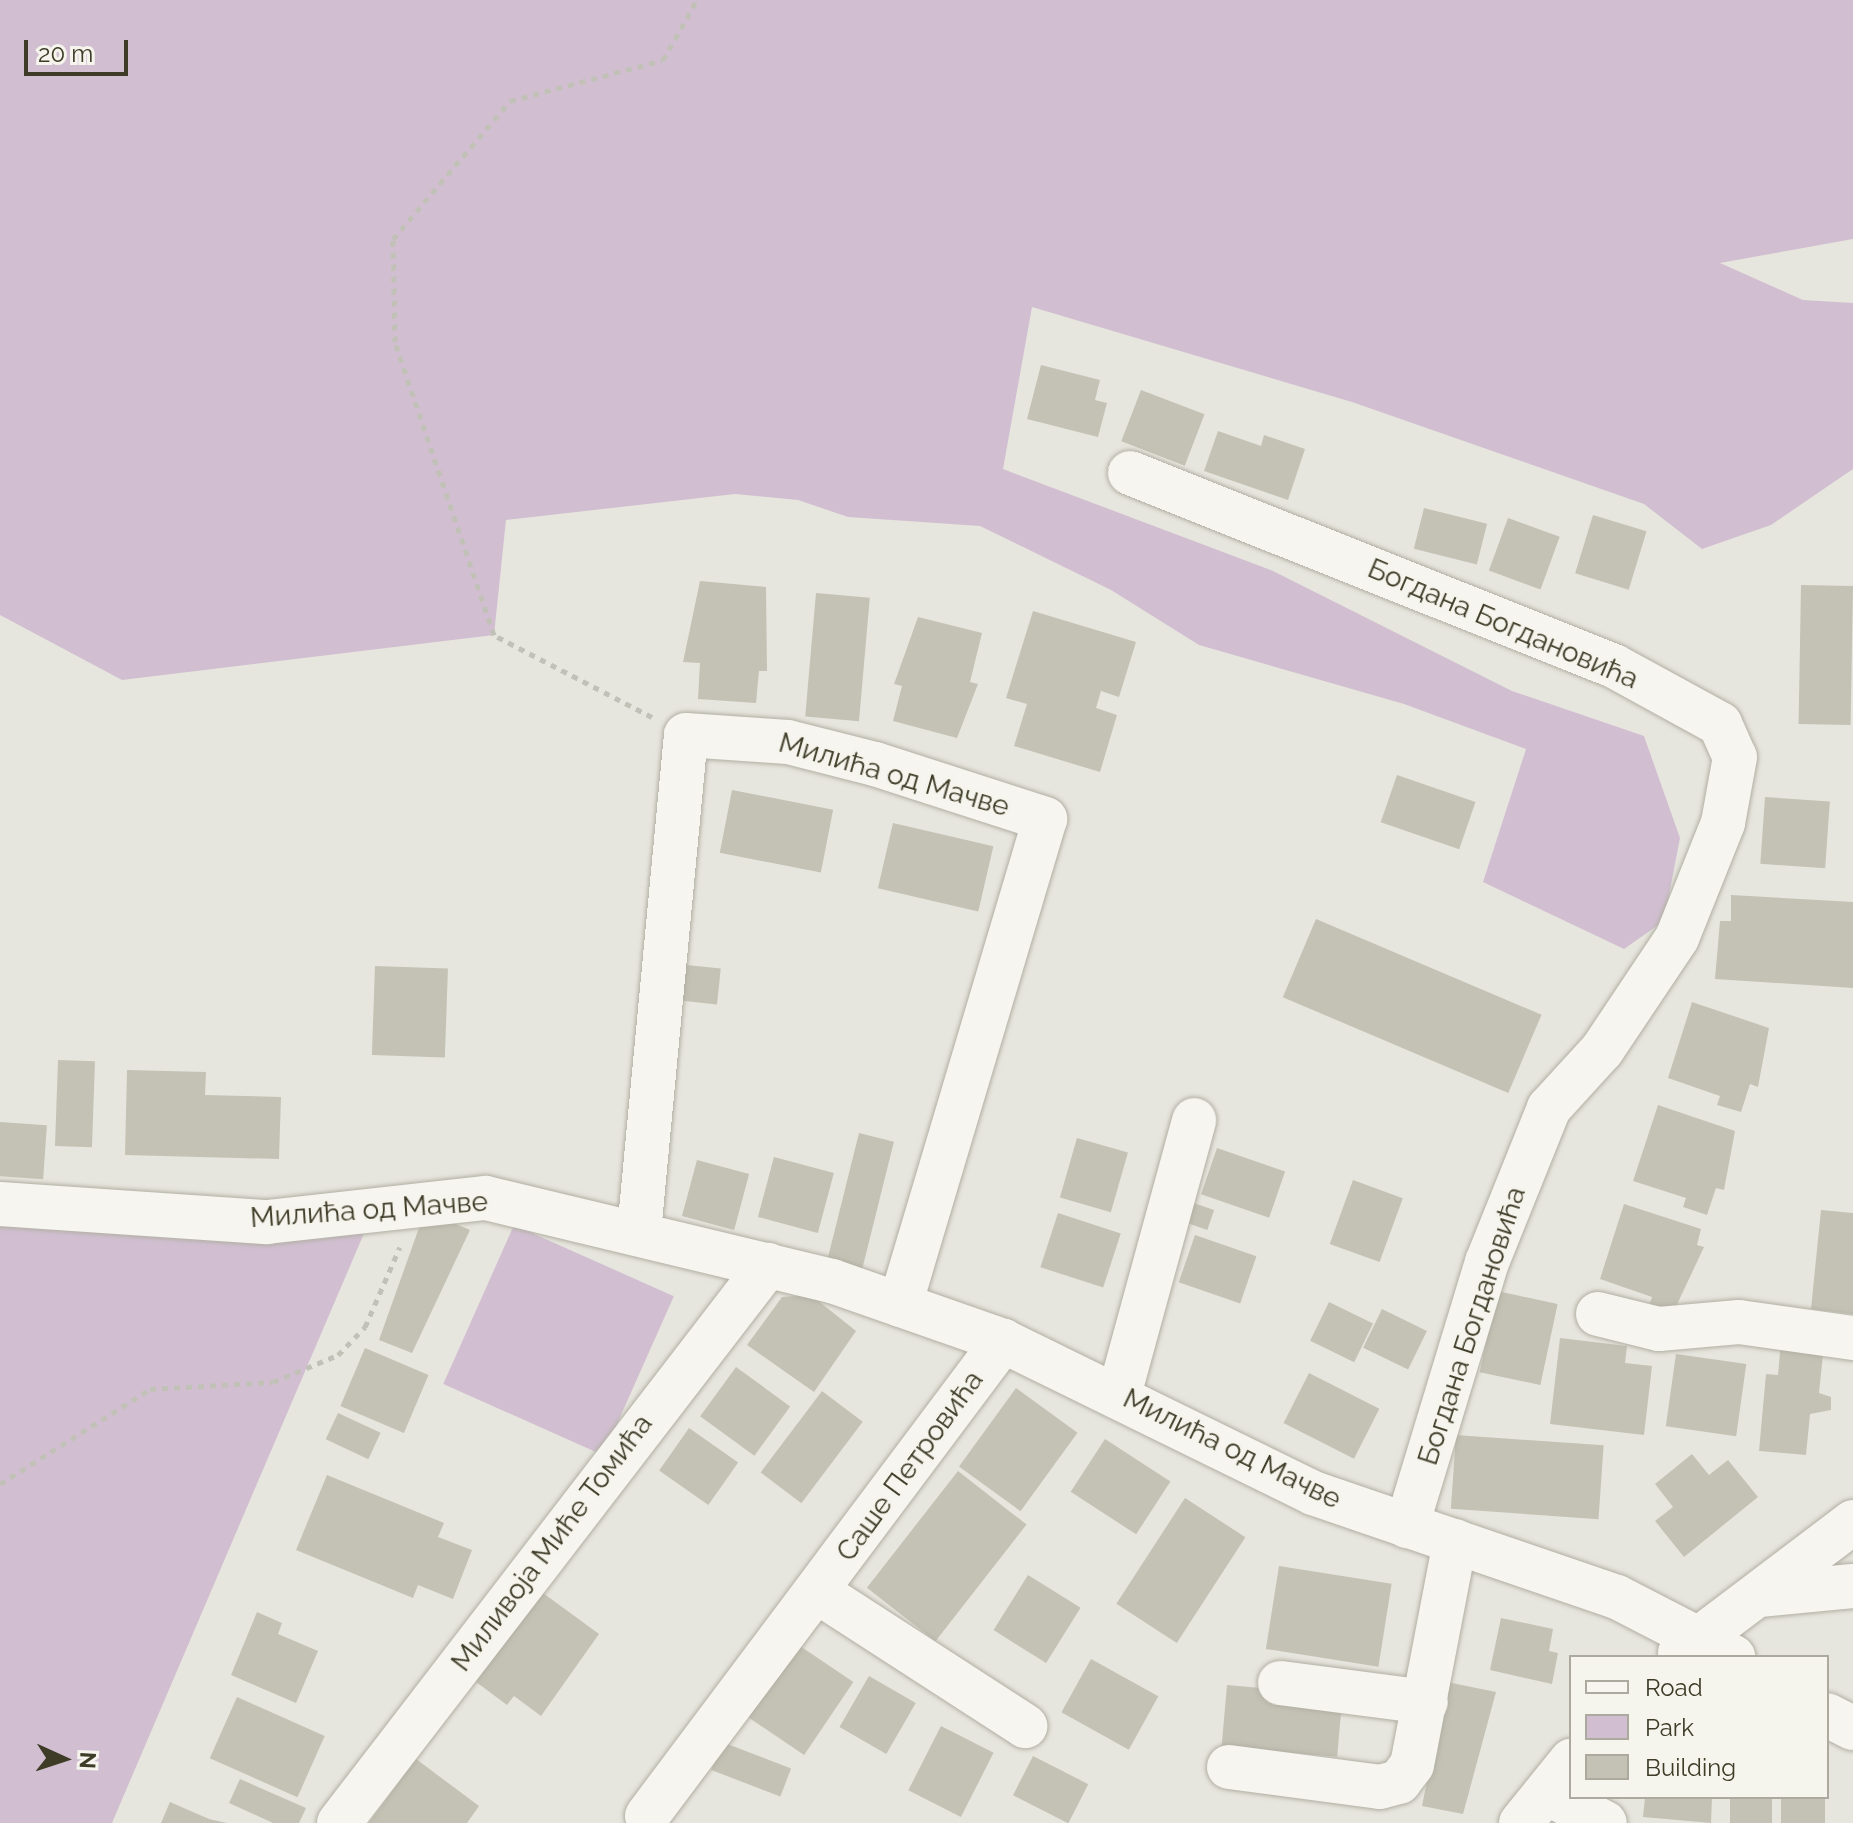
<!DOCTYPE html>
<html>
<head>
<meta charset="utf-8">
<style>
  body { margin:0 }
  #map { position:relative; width:1853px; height:1823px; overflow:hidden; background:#e7e6de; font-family:Raleway,sans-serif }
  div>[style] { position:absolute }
  .green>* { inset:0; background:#d1bfd1; transform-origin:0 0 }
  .building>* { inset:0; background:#c4c2b5; transform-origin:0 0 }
  .path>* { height:5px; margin-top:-2.5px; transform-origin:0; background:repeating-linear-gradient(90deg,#c2c1b8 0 6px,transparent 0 12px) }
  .roads { filter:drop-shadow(0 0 2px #b1afa3) drop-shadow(0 0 2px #b1afa3) }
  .minor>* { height:44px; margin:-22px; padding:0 22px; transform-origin:22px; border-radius:22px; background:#f6f5f0 }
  span { translate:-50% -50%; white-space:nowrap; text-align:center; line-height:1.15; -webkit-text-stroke:6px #f5f4ed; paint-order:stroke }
  .street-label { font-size:28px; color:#3e3b27 }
  .legend { position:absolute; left:1569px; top:1655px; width:260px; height:144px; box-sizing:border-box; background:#f5f4ed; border:2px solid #acaa9e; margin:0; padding:10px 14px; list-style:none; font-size:24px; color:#3e3b27 }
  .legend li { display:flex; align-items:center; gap:16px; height:40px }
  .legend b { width:40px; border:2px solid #acaa9e }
  .north { position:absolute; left:24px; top:1719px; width:80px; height:80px; -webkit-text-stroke:6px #f5f4ed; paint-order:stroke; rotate:93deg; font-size:22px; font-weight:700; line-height:32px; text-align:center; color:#3e3b27 }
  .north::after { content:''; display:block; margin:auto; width:28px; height:36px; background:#3e3b27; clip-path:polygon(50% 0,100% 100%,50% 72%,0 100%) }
  .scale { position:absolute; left:24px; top:40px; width:104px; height:36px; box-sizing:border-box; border:4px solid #3e3b27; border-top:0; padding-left:10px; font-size:24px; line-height:28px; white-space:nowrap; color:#3e3b27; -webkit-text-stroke:6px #f5f4ed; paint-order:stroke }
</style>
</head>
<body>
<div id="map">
  <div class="green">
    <i style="clip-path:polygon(0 0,1853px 0,1853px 239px,1720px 263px,1803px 300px,1853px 303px,1853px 469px,1771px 525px,1702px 549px,1644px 504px,1352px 402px,1032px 307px,1003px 469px,1273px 571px,1512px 691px,1644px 736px,1680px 838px,1664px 921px,1624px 949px,1483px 882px,1526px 749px,1404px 704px,1199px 645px,1111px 590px,980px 526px,848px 517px,798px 500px,735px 494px,506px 520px,494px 635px,122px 680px,0 615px)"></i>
    <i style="clip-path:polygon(0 1204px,374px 1210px,112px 1823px,0 1823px)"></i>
    <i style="left:514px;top:1225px;width:175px;height:174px;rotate:24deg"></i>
  </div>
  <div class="building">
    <i style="clip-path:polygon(1041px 365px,1100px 380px,1095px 400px,1107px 403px,1098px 437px,1027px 419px)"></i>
    <i style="left:1141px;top:390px;width:68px;height:55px;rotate:21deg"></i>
    <i style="clip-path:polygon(1218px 431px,1261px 446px,1264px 435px,1305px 449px,1288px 500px,1204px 471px)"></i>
    <i style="left:1424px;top:508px;width:65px;height:42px;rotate:14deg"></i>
    <i style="left:1593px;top:515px;width:56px;height:61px;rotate:17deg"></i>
    <i style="left:1508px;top:518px;width:55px;height:56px;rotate:20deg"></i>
    <i style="clip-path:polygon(700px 581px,766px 587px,767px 671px,759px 671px,756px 703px,698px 699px,700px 663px,683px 662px)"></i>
    <i style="left:1801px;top:585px;width:52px;height:139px;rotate:1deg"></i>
    <i style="left:816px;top:593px;width:54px;height:124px;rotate:5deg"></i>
    <i style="clip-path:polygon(1033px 611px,1136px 642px,1119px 697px,1101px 691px,1096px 708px,1117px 715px,1100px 772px,1014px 746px,1027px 704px,1006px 698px)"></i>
    <i style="clip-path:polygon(918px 617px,982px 633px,970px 682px,978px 684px,957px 738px,893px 721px,902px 686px,894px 684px)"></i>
    <i style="left:1397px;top:775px;width:83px;height:50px;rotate:19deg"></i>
    <i style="left:732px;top:790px;width:103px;height:64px;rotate:11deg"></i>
    <i style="left:1765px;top:797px;width:65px;height:67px;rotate:4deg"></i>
    <i style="left:893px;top:823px;width:103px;height:67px;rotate:13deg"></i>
    <i style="clip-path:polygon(1731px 895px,1853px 902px,1853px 988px,1715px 979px,1720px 921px,1731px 921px)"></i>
    <i style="left:1316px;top:919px;width:245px;height:85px;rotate:23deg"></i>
    <i style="left:677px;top:964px;width:44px;height:36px;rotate:6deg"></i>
    <i style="left:375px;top:966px;width:73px;height:89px;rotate:2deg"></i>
    <i style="clip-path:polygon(1692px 1002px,1769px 1028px,1758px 1087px,1750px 1084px,1741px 1112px,1717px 1105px,1720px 1096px,1668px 1078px)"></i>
    <i style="left:58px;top:1060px;width:37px;height:86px;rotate:2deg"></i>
    <i style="clip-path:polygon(127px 1070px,206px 1072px,205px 1095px,281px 1097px,279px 1159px,125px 1155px)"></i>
    <i style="clip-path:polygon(1658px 1105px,1735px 1131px,1724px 1190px,1716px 1188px,1707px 1215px,1683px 1207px,1686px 1198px,1633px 1181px)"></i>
    <i style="left:0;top:1122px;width:47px;height:54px;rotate:4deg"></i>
    <i style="left:859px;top:1133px;width:36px;height:142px;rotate:14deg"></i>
    <i style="left:1077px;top:1138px;width:53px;height:62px;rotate:16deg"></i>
    <i style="left:1217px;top:1148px;width:72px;height:49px;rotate:19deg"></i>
    <i style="left:774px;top:1157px;width:62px;height:62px;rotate:15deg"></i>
    <i style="left:697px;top:1160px;width:54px;height:58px;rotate:15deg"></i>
    <i style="left:1353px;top:1180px;width:53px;height:68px;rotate:20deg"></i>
    <i style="left:1182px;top:1199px;width:34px;height:21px;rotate:19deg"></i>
    <i style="clip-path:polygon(1624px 1204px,1701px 1229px,1697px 1245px,1704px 1247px,1673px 1313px,1649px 1306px,1652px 1297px,1600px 1279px)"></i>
    <i style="clip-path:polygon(1821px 1210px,1853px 1213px,1853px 1314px,1811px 1309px)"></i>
    <i style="clip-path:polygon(425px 1211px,470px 1230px,412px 1353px,379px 1340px)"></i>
    <i style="left:1058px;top:1213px;width:66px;height:57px;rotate:18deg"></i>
    <i style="left:1195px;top:1235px;width:65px;height:50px;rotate:19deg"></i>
    <i style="left:1497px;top:1291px;width:62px;height:83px;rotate:12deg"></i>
    <i style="clip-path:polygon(811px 1295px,856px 1331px,814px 1392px,747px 1345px,782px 1297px)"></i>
    <i style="left:1329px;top:1302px;width:49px;height:43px;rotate:26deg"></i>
    <i style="left:1382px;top:1309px;width:50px;height:43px;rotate:26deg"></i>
    <i style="clip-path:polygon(1560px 1338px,1627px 1346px,1625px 1363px,1652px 1366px,1644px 1435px,1550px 1424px)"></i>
    <i style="clip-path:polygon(1781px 1341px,1824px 1345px,1819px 1393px,1831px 1397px,1831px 1410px,1810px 1414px,1806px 1455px,1759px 1451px,1766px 1374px,1778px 1375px)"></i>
    <i style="left:365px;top:1348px;width:69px;height:63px;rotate:23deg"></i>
    <i style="left:1676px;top:1354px;width:71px;height:73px;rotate:8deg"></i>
    <i style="left:736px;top:1367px;width:67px;height:61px;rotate:36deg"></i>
    <i style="left:1309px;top:1373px;width:79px;height:56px;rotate:27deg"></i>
    <i style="left:1016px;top:1388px;width:76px;height:97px;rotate:36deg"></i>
    <i style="left:822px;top:1391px;width:51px;height:102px;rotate:37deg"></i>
    <i style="left:338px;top:1413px;width:47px;height:29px;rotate:25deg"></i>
    <i style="left:689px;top:1428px;width:60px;height:52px;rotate:35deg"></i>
    <i style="left:1456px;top:1435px;width:148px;height:74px;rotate:4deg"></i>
    <i style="left:1105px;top:1439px;width:78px;height:63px;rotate:33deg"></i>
    <i style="clip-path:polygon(1692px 1454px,1709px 1475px,1728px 1460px,1758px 1497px,1684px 1557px,1655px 1521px,1673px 1507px,1655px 1484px)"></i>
    <i style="left:958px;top:1471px;width:87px;height:148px;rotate:38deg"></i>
    <i style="clip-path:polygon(327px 1475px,444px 1523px,438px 1537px,472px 1550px,453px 1599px,418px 1585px,413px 1598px,296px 1550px)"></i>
    <i style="left:1185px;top:1498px;width:72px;height:126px;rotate:33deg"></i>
    <i style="left:1279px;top:1566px;width:114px;height:84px;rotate:9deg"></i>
    <i style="left:1028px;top:1575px;width:62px;height:65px;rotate:32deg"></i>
    <i style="clip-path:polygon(532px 1585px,599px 1634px,541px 1716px,514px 1696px,507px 1705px,468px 1676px)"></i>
    <i style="clip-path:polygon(257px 1612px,282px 1623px,278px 1634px,318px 1651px,296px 1703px,231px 1675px)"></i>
    <i style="clip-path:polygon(1501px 1618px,1553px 1629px,1549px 1651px,1558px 1653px,1552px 1684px,1490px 1670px)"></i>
    <i style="left:797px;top:1644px;width:68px;height:88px;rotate:34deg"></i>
    <i style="left:1091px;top:1659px;width:77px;height:61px;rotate:29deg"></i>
    <i style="left:869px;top:1676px;width:54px;height:59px;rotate:30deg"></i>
    <i style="clip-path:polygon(1447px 1682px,1496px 1692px,1463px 1814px,1422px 1806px)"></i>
    <i style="left:1227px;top:1685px;width:116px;height:62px;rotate:5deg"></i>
    <i style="left:237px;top:1697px;width:96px;height:67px;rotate:24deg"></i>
    <i style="left:941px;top:1726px;width:59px;height:72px;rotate:27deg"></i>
    <i style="left:722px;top:1742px;width:74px;height:30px;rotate:21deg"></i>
    <i style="left:1033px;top:1756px;width:62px;height:44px;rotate:27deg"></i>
    <i style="clip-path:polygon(416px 1759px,479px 1806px,467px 1823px,369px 1823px)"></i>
    <i style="clip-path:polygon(240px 1779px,306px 1808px,299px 1823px,273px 1823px,229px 1803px)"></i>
    <i style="clip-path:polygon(1645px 1797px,1712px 1797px,1711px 1823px,1643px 1817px)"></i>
    <i style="left:1730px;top:1797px;width:42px;height:26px"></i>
    <i style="left:1781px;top:1797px;width:44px;height:26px"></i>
    <i style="clip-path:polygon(170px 1802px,209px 1819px,227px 1823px,161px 1823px)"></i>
  </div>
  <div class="path">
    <i style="left:652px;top:717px;width:178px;rotate:-152.6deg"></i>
    <i style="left:494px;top:635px;width:309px;rotate:-108.7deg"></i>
    <i style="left:395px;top:342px;width:103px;rotate:-91.1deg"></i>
    <i style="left:393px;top:239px;width:181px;rotate:-49.7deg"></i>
    <i style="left:510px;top:101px;width:158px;rotate:-15deg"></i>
    <i style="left:663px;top:60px;width:69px;rotate:-60.5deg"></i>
    <i style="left:0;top:1484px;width:178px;rotate:-32.3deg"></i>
    <i style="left:150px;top:1389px;width:123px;rotate:-3.3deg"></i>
    <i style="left:273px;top:1382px;width:70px;rotate:-22.6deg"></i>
    <i style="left:338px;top:1355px;width:39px;rotate:-46deg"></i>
    <i style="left:365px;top:1327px;width:87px;rotate:-66.4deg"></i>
  </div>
  <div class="roads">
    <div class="minor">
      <i style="left:1130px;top:473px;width:521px;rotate:21.74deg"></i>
      <i style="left:1614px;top:666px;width:121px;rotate:28.7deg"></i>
      <i style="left:1720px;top:724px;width:36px;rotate:66deg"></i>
      <i style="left:1735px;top:757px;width:67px;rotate:100.3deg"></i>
      <i style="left:1723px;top:823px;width:124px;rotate:111.8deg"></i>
      <i style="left:1677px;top:938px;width:135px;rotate:123.8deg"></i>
      <i style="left:1602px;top:1050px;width:79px;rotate:132.4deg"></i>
      <i style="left:1549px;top:1108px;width:166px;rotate:111.9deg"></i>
      <i style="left:1487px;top:1262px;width:276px;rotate:106.9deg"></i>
      <i style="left:0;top:1204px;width:268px;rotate:3.9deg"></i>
      <i style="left:267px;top:1222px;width:220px;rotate:-6.3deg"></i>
      <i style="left:486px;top:1198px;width:356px;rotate:13.5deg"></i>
      <i style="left:832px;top:1281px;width:181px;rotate:19.3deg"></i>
      <i style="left:1003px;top:1341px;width:345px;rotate:26.1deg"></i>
      <i style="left:1313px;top:1493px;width:321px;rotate:18.9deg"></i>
      <i style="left:1617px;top:1597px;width:131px;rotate:27.3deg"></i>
      <i style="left:639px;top:1232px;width:499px;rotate:-84.6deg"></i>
      <i style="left:686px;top:735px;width:102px;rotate:3.9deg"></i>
      <i style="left:788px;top:742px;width:90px;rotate:14.2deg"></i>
      <i style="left:875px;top:764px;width:179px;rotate:17.9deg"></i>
      <i style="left:1045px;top:819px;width:507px;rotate:106.61deg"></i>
      <i style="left:1598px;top:1314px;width:63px;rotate:13.8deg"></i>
      <i style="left:1659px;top:1329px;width:80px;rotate:-5deg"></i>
      <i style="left:1739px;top:1322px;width:115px;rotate:8deg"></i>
      <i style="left:1119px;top:1395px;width:285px;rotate:-74.7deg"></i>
      <i style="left:818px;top:1592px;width:247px;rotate:32.9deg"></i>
      <i style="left:1759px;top:1595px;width:94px;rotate:-5.5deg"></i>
      <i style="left:1680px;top:1653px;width:217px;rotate:-37.1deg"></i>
      <i style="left:1280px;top:1683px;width:147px;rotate:7.4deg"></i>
      <i style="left:1827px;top:1715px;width:29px;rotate:27deg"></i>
      <i style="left:1229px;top:1767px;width:152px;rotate:7.5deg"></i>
      <i style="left:1380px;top:1787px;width:20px;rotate:-15deg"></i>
      <i style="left:1399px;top:1782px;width:21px;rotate:-53deg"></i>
      <i style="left:1412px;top:1765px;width:228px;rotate:-79.1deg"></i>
      <i style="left:1546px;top:1793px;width:66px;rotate:27deg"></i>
      <i style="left:647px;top:1816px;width:594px;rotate:-53.15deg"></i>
      <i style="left:339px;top:1823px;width:704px;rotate:-52.45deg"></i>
      <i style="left:1521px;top:1823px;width:80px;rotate:-51.1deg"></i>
    </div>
  </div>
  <div class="street-label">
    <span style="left:1503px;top:624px;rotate:23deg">Богдана Богдановића</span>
    <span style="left:894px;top:775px;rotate:16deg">Милића од Мачве</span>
    <span style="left:369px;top:1210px;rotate:-4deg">Милића од Мачве</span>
    <span style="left:1472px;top:1326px;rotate:-72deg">Богдана Богдановића</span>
    <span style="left:1232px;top:1449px;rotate:26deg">Милића од Мачве</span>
    <span style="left:910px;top:1466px;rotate:-54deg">Саше Петровића</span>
    <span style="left:552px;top:1543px;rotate:-53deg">Миливоја Миће Томића</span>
  </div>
  <ul class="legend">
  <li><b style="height:10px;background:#f6f5f0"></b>Road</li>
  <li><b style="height:22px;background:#d1bfd1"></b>Park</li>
  <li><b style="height:22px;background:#c4c2b5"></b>Building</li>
  </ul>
  <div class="north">N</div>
  <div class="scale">20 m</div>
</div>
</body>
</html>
